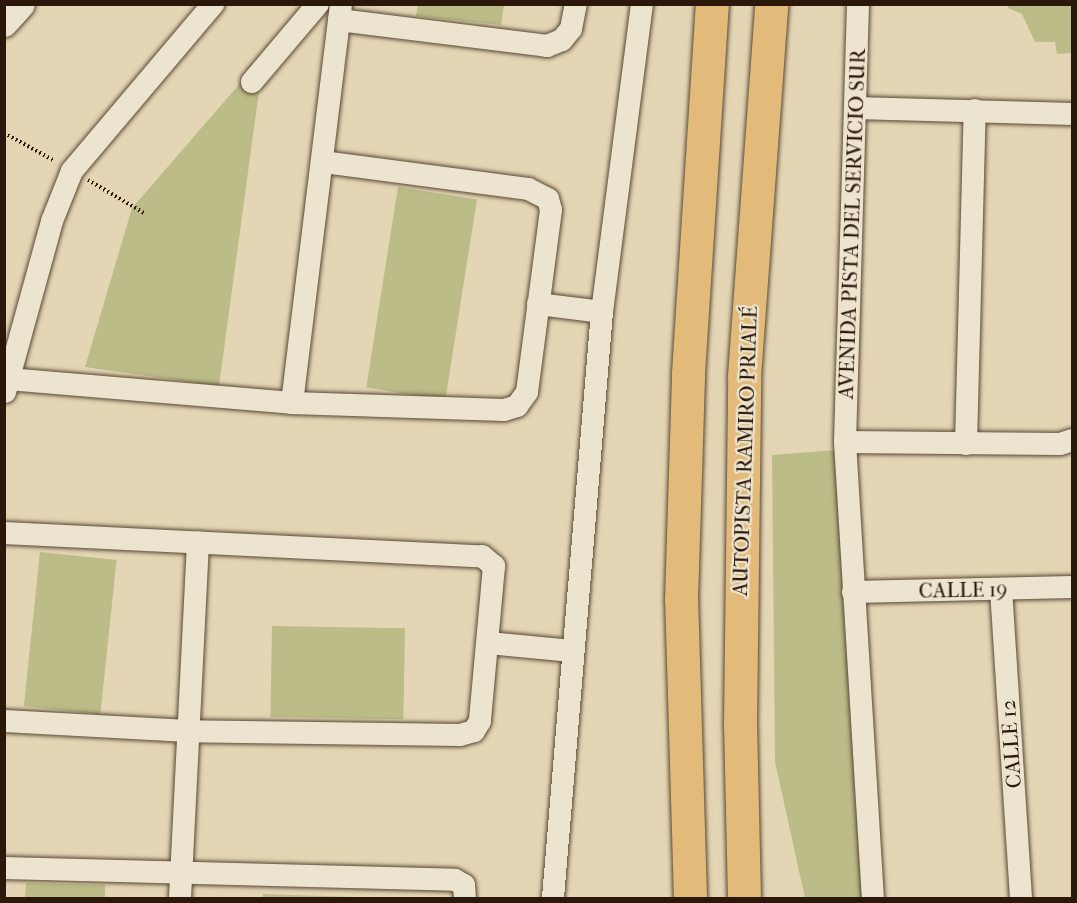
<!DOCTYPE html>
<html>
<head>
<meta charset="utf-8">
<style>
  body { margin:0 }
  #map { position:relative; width:1077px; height:903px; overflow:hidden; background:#e4d6b5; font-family:"IM FELL French Canon",serif }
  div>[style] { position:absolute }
  .green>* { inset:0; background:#bbbc88; transform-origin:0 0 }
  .path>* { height:4px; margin-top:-2px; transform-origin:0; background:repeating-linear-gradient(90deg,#2b180a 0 1.5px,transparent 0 4.5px) }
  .roads { filter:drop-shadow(0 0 2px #594835) drop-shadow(0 0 2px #594835) }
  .minor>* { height:22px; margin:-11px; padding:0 11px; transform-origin:11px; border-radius:11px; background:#ede4cf }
  .tertiary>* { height:28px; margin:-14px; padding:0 14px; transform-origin:14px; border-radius:14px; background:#ede4cf }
  .trunk>* { height:33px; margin:-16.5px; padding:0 16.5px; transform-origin:16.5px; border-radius:16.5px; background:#e2bb7a }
  span { translate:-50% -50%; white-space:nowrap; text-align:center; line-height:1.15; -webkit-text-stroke:4.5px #ede4cf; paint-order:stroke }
  .street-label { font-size:21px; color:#2b180a }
  .frame { position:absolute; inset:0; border:6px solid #2b180a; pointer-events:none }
</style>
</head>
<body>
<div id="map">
  <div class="green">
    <i style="clip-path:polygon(418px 5px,418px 4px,504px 5px,501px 25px,416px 16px)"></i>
    <i style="clip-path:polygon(1009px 5px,1072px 5px,1072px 53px,1057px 54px,1055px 42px,1035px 42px,1022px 14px,1008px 8px)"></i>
    <i style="clip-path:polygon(243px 80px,259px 91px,219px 386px,85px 367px,132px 208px)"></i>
    <i style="left:398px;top:187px;width:80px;height:203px;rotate:9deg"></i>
    <i style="clip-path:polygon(836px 450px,862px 898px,805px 898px,775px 762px,772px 455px)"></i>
    <i style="left:40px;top:552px;width:77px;height:155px;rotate:6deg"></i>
    <i style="left:272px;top:626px;width:133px;height:91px;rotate:1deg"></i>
    <i style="clip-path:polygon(26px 883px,105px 885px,105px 898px,25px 898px)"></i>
    <i style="clip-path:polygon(263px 894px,386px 898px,262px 898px)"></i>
  </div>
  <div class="path">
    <i style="left:4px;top:133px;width:58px;rotate:28.8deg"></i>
    <i style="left:88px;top:180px;width:65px;rotate:30.5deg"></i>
  </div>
  <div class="roads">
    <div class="minor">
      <i style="left:858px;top:4px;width:438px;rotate:91.7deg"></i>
      <i style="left:845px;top:442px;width:457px;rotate:86.5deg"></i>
      <i style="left:339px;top:20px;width:210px;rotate:7.1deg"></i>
      <i style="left:547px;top:46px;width:16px;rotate:-22deg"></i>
      <i style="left:562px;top:40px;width:14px;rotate:-51deg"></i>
      <i style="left:571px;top:29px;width:25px;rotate:-79deg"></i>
      <i style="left:252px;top:82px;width:102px;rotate:-49.8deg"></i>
      <i style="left:857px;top:108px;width:215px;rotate:1.6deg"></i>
      <i style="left:538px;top:304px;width:64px;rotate:7.1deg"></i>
      <i style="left:8px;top:379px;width:285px;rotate:4.8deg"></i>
      <i style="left:292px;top:403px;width:212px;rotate:1.9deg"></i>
      <i style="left:504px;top:410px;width:14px;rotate:-17deg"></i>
      <i style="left:517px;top:406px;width:17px;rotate:-54deg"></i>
      <i style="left:527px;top:392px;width:184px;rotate:-82.5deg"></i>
      <i style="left:551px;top:210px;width:11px;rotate:-105deg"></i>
      <i style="left:548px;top:199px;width:22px;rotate:-153deg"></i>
      <i style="left:528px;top:189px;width:206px;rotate:-172.5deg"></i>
      <i style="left:5px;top:392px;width:177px;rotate:-74.6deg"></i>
      <i style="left:52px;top:221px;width:54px;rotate:-68.2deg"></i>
      <i style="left:72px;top:171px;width:219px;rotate:-49.8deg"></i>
      <i style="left:292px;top:403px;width:402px;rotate:-83deg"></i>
      <i style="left:845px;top:442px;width:215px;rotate:0.5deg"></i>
      <i style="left:1060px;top:444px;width:13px;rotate:-18deg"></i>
      <i style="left:966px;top:444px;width:334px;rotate:-88.5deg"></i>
      <i style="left:4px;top:533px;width:479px;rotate:2.8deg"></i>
      <i style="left:482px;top:556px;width:16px;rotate:40deg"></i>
      <i style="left:494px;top:566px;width:156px;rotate:95.2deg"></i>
      <i style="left:480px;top:721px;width:12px;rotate:121deg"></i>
      <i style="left:474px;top:731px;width:15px;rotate:164deg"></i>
      <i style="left:460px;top:735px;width:272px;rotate:-179.2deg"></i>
      <i style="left:188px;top:731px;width:184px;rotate:-176.9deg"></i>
      <i style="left:1001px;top:589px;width:310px;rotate:86.3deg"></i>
      <i style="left:853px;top:592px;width:219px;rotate:-1.3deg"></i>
      <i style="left:489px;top:643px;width:83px;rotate:5.5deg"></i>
      <i style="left:4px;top:868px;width:451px;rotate:1.5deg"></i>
      <i style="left:455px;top:880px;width:10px;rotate:29deg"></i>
      <i style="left:464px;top:885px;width:13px;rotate:86deg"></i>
      <i style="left:180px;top:898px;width:356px;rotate:-87.1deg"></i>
      <i style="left:553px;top:898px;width:588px;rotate:-85.22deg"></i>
      <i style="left:602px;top:312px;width:311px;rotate:-82.6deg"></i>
    </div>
    <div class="tertiary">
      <i style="left:4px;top:23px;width:25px;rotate:-48deg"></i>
    </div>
    <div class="trunk">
      <i style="left:690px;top:898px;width:298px;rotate:-91.7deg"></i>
      <i style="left:681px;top:600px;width:227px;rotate:-88.2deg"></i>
      <i style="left:688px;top:373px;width:370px;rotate:-86.3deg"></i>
      <i style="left:744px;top:898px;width:173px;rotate:-91.3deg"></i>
      <i style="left:740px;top:725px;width:349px;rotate:-89.3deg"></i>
      <i style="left:744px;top:376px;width:373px;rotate:-85.8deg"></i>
    </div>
  </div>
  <div class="street-label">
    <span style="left:852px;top:224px;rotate:-88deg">AVENIDA PISTA DEL SERVICIO SUR</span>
    <span style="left:745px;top:451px;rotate:-88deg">AUTOPISTA RAMIRO PRIALÉ</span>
    <span style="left:963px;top:590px;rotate:-1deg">CALLE 19</span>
    <span style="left:1011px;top:744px;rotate:-94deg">CALLE 12</span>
  </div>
  <div class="frame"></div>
</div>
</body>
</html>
